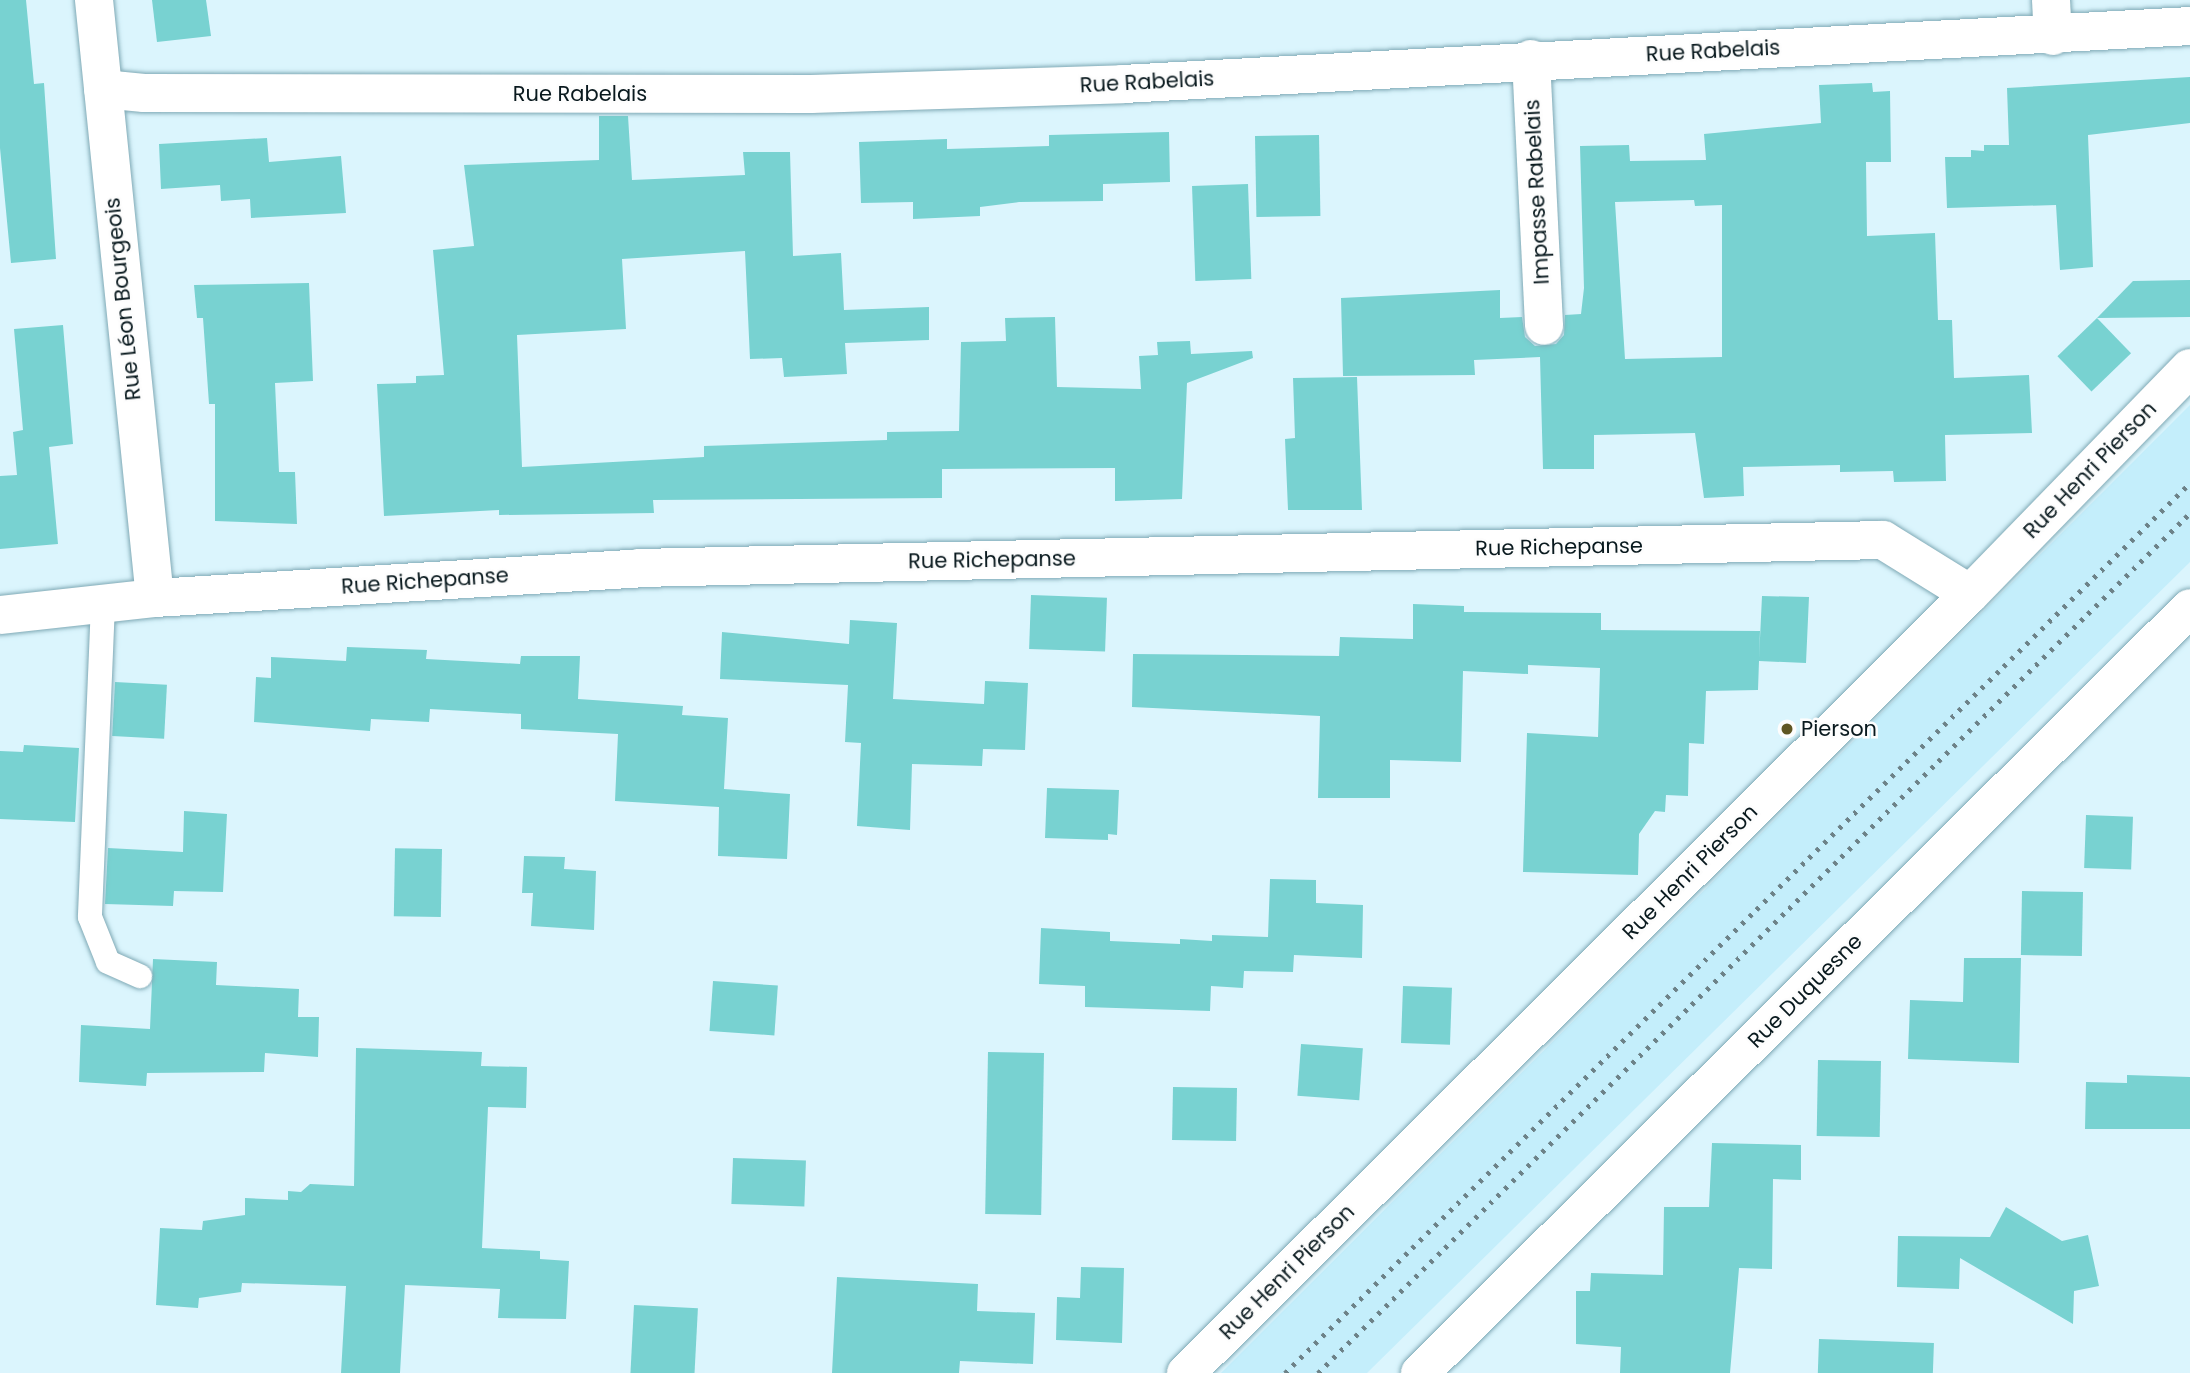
<!DOCTYPE html>
<html>
<head>
<meta charset="utf-8">
<style>
  body { margin:0 }
  #map { position:relative; width:2190px; height:1373px; overflow:hidden; background:#dbf5fd; font-family:Poppins,sans-serif }
  div>[style] { position:absolute }
  .built>* { inset:0; background:#c4eefb }
  .building>* { inset:0; background:#78d2d1; transform-origin:0 0 }
  .roads { filter:drop-shadow(0 0 2px #7fa9b5) drop-shadow(0 0 2px #7fa9b5) }
  .service>* { height:24px; margin:-12px; padding:0 12px; transform-origin:12px; border-radius:12px; background:#fff }
  .minor>* { height:38px; margin:-19px; padding:0 19px; transform-origin:19px; border-radius:19px; background:#fff }
  .rail>* { height:5px; margin-top:-2.5px; transform-origin:0; background:repeating-linear-gradient(90deg,#6d8288 0 3.5px,transparent 0 10.5px) }
  .dots>* { width:19px; height:19px; translate:-50% -50%; box-sizing:border-box; border:4px solid #fdfdfd; border-radius:50% }
  span { translate:-50% -50%; white-space:nowrap; text-align:center; line-height:1.15; -webkit-text-stroke:5px #fdfdfd; paint-order:stroke }
  .street-label { font-size:21px; color:#09191e }
  .poi-label { font-size:21px; color:#09191e }
  .left { translate:0 -50%; text-align:left }
</style>
</head>
<body>
<div id="map">
  <div class="built">
    <i style="clip-path:polygon(2190px 405px,2190px 562px,1367px 1373px,1221px 1373px)"></i>
  </div>
  <div class="building">
    <i style="clip-path:polygon(0 0,26px 0,34px 84px,44px 83px,56px 259px,11px 263px,0 148px)"></i>
    <i style="clip-path:polygon(152px 0,206px 0,211px 36px,157px 42px)"></i>
    <i style="clip-path:polygon(2190px 77px,2190px 123px,2088px 135px,2093px 267px,2060px 270px,2056px 205px,1947px 208px,1945px 157px,1971px 157px,1971px 150px,1984px 151px,1984px 145px,2009px 145px,2007px 88px)"></i>
    <i style="clip-path:polygon(evenodd,1872px 83px,1873px 92px,1890px 91px,1891px 162px,1866px 162px,1867px 236px,1935px 233px,1938px 320px,1952px 320px,1954px 378px,2029px 375px,2032px 433px,1945px 435px,1946px 481px,1894px 482px,1893px 471px,1840px 472px,1840px 465px,1743px 467px,1744px 496px,1704px 498px,1695px 433px,1594px 435px,1594px 469px,1543px 469px,1540px 357px,1474px 360px,1475px 375px,1343px 376px,1341px 298px,1500px 290px,1500px 318px,1522px 317px,1525px 337px,1535px 346px,1556px 344px,1564px 335px,1565px 315px,1581px 314px,1584px 288px,1580px 146px,1629px 145px,1630px 161px,1706px 160px,1704px 134px,1821px 123px,1819px 85px,1872px 83px,1694px 200px,1695px 206px,1722px 205px,1722px 357px,1625px 359px,1615px 202px,1694px 200px)"></i>
    <i style="clip-path:polygon(599px 116px,628px 116px,632px 180px,745px 175px,743px 152px,790px 152px,793px 256px,841px 253px,844px 310px,929px 307px,929px 340px,845px 343px,847px 374px,784px 377px,782px 358px,750px 359px,745px 251px,622px 259px,626px 329px,517px 335px,522px 467px,704px 457px,704px 446px,887px 440px,887px 432px,959px 431px,961px 342px,1006px 341px,1005px 318px,1055px 317px,1057px 387px,1141px 389px,1139px 356px,1158px 355px,1157px 342px,1190px 341px,1191px 354px,1252px 351px,1253px 358px,1187px 383px,1182px 499px,1115px 501px,1115px 468px,942px 469px,942px 498px,653px 500px,654px 513px,499px 515px,499px 510px,384px 516px,377px 384px,416px 383px,416px 376px,444px 375px,433px 250px,474px 246px,464px 165px,599px 160px)"></i>
    <i style="clip-path:polygon(1169px 132px,1170px 182px,1103px 184px,1103px 201px,1019px 202px,980px 207px,980px 216px,913px 219px,913px 202px,861px 203px,859px 142px,947px 139px,947px 149px,1049px 146px,1049px 135px)"></i>
    <i style="left:1319px;top:135px;width:81px;height:64px;rotate:89deg"></i>
    <i style="clip-path:polygon(267px 138px,269px 162px,341px 156px,346px 213px,251px 218px,250px 199px,221px 201px,220px 185px,161px 189px,159px 144px)"></i>
    <i style="left:1248px;top:184px;width:95px;height:56px;rotate:88deg"></i>
    <i style="clip-path:polygon(2190px 280px,2190px 317px,2097px 318px,2133px 281px)"></i>
    <i style="clip-path:polygon(309px 283px,313px 381px,275px 383px,279px 472px,295px 472px,297px 524px,215px 521px,215px 404px,209px 404px,203px 318px,197px 318px,194px 285px)"></i>
    <i style="left:2097px;top:318px;width:49px;height:55px;rotate:46deg"></i>
    <i style="clip-path:polygon(63px 325px,73px 444px,49px 447px,58px 544px,0 549px,0 476px,17px 475px,13px 432px,23px 430px,14px 329px)"></i>
    <i style="clip-path:polygon(1357px 377px,1362px 510px,1288px 510px,1285px 439px,1295px 438px,1293px 378px)"></i>
    <i style="left:1031px;top:595px;width:76px;height:54px;rotate:2deg"></i>
    <i style="clip-path:polygon(1762px 596px,1809px 597px,1806px 663px,1759px 661px,1758px 690px,1706px 691px,1704px 744px,1689px 743px,1688px 796px,1666px 795px,1665px 812px,1655px 811px,1639px 834px,1638px 875px,1523px 872px,1527px 733px,1598px 737px,1600px 668px,1528px 665px,1528px 674px,1463px 671px,1461px 762px,1390px 760px,1390px 798px,1318px 798px,1320px 716px,1132px 707px,1133px 654px,1339px 656px,1340px 637px,1413px 639px,1413px 604px,1464px 606px,1464px 612px,1601px 613px,1601px 630px,1760px 631px,1759px 659px)"></i>
    <i style="clip-path:polygon(850px 620px,897px 623px,893px 699px,984px 704px,985px 681px,1028px 683px,1025px 750px,983px 749px,982px 766px,912px 764px,910px 830px,857px 826px,861px 743px,845px 742px,848px 685px,720px 679px,722px 632px,849px 644px)"></i>
    <i style="clip-path:polygon(347px 647px,427px 650px,426px 659px,520px 664px,521px 656px,580px 656px,578px 699px,683px 706px,682px 715px,728px 718px,724px 789px,790px 794px,787px 859px,718px 856px,719px 807px,615px 801px,618px 734px,521px 729px,521px 714px,430px 709px,429px 722px,371px 719px,370px 731px,254px 722px,256px 677px,271px 678px,271px 657px,346px 661px)"></i>
    <i style="left:115px;top:682px;width:52px;height:54px;rotate:3deg"></i>
    <i style="clip-path:polygon(24px 745px,79px 748px,75px 822px,0 819px,0 751px,23px 752px)"></i>
    <i style="clip-path:polygon(1047px 788px,1119px 790px,1117px 835px,1108px 834px,1108px 840px,1045px 838px)"></i>
    <i style="clip-path:polygon(184px 811px,227px 814px,223px 892px,174px 891px,173px 906px,105px 904px,108px 848px,183px 852px)"></i>
    <i style="left:2086px;top:815px;width:47px;height:53px;rotate:2deg"></i>
    <i style="left:442px;top:849px;width:68px;height:47px;rotate:91deg"></i>
    <i style="clip-path:polygon(524px 856px,565px 857px,564px 869px,596px 871px,594px 930px,531px 926px,533px 893px,522px 893px)"></i>
    <i style="clip-path:polygon(1270px 879px,1316px 880px,1316px 903px,1363px 905px,1362px 958px,1294px 955px,1293px 972px,1244px 971px,1243px 988px,1211px 986px,1210px 1011px,1085px 1007px,1085px 986px,1039px 984px,1041px 928px,1110px 932px,1110px 941px,1180px 944px,1180px 939px,1212px 941px,1212px 935px,1268px 937px)"></i>
    <i style="left:2022px;top:891px;width:61px;height:64px;rotate:1deg"></i>
    <i style="clip-path:polygon(1964px 958px,2021px 958px,2019px 1063px,1908px 1059px,1910px 1000px,1963px 1002px)"></i>
    <i style="clip-path:polygon(153px 959px,217px 962px,216px 985px,299px 989px,298px 1017px,319px 1017px,318px 1057px,265px 1053px,264px 1072px,147px 1073px,146px 1086px,79px 1082px,81px 1025px,150px 1029px)"></i>
    <i style="left:713px;top:981px;width:65px;height:50px;rotate:4deg"></i>
    <i style="left:1403px;top:986px;width:49px;height:57px;rotate:2deg"></i>
    <i style="left:1301px;top:1044px;width:62px;height:52px;rotate:4deg"></i>
    <i style="clip-path:polygon(356px 1048px,482px 1052px,481px 1066px,527px 1067px,526px 1108px,488px 1107px,482px 1248px,540px 1251px,540px 1259px,569px 1261px,566px 1319px,498px 1318px,500px 1289px,405px 1285px,400px 1373px,341px 1373px,346px 1286px,242px 1283px,241px 1292px,199px 1298px,198px 1308px,156px 1305px,160px 1228px,202px 1230px,203px 1221px,245px 1215px,245px 1198px,288px 1200px,288px 1191px,301px 1192px,310px 1184px,354px 1186px)"></i>
    <i style="left:988px;top:1052px;width:56px;height:162px;rotate:1deg"></i>
    <i style="left:1818px;top:1060px;width:63px;height:76px;rotate:1deg"></i>
    <i style="clip-path:polygon(2127px 1075px,2190px 1077px,2190px 1129px,2085px 1129px,2086px 1082px,2127px 1083px)"></i>
    <i style="left:1173px;top:1087px;width:64px;height:53px;rotate:1deg"></i>
    <i style="clip-path:polygon(1712px 1143px,1801px 1145px,1801px 1180px,1773px 1179px,1772px 1269px,1739px 1268px,1730px 1373px,1620px 1373px,1621px 1347px,1576px 1344px,1576px 1291px,1590px 1291px,1591px 1273px,1663px 1275px,1664px 1207px,1709px 1207px)"></i>
    <i style="left:733px;top:1158px;width:73px;height:46px;rotate:2deg"></i>
    <i style="clip-path:polygon(2006px 1207px,2062px 1241px,2088px 1235px,2099px 1286px,2074px 1291px,2073px 1324px,1960px 1258px,1959px 1289px,1897px 1287px,1898px 1236px,1990px 1237px)"></i>
    <i style="clip-path:polygon(1081px 1267px,1124px 1268px,1122px 1343px,1056px 1340px,1057px 1297px,1080px 1298px)"></i>
    <i style="clip-path:polygon(837px 1277px,978px 1284px,977px 1311px,1035px 1313px,1033px 1364px,960px 1361px,959px 1373px,832px 1373px)"></i>
    <i style="left:634px;top:1305px;width:64px;height:68px;rotate:3deg"></i>
    <i style="left:1819px;top:1339px;width:115px;height:34px;rotate:2deg"></i>
  </div>
  <div class="roads">
    <div class="service">
      <i style="left:103px;top:604px;width:313px;rotate:92.4deg"></i>
      <i style="left:90px;top:917px;width:48px;rotate:68.2deg"></i>
      <i style="left:108px;top:962px;width:35px;rotate:24deg"></i>
    </div>
    <div class="minor">
      <i style="left:94px;top:0;width:601px;rotate:84.18deg"></i>
      <i style="left:2051px;top:0;width:36px;rotate:87deg"></i>
      <i style="left:1531px;top:59px;width:267px;rotate:87.2deg"></i>
      <i style="left:103px;top:89px;width:41px;rotate:5.6deg"></i>
      <i style="left:144px;top:93px;width:667px;rotate:0.09deg"></i>
      <i style="left:811px;top:94px;width:312px;rotate:-1.8deg"></i>
      <i style="left:1123px;top:84px;width:1069px;rotate:-3.11deg"></i>
      <i style="left:0;top:615px;width:156px;rotate:-6.3deg"></i>
      <i style="left:155px;top:598px;width:485px;rotate:-3.5deg"></i>
      <i style="left:639px;top:568px;width:1244px;rotate:-1.29deg"></i>
      <i style="left:1883px;top:540px;width:102px;rotate:31.8deg"></i>
      <i style="left:1186px;top:1373px;width:1105px;rotate:-44.82deg"></i>
      <i style="left:1970px;top:594px;width:315px;rotate:-45.8deg"></i>
      <i style="left:1420px;top:1373px;width:1085px;rotate:-44.81deg"></i>
    </div>
  </div>
  <div class="rail">
    <i style="left:1285px;top:1373px;width:1269px;rotate:-44.52deg"></i>
    <i style="left:1318px;top:1373px;width:1225px;rotate:-44.6deg"></i>
  </div>
  <div class="dots">
    <i style="left:1787px;top:729px;background:#5f5623"></i>
  </div>
  <div class="street-label">
    <span style="left:1713px;top:51px;rotate:-3deg">Rue Rabelais</span>
    <span style="left:1147px;top:82px;rotate:-3deg">Rue Rabelais</span>
    <span style="left:580px;top:94px">Rue Rabelais</span>
    <span style="left:1537px;top:192px;rotate:-93deg">Impasse Rabelais</span>
    <span style="left:123px;top:299px;rotate:-96deg">Rue Léon Bourgeois</span>
    <span style="left:2090px;top:470px;rotate:-46deg">Rue Henri Pierson</span>
    <span style="left:1559px;top:547px;rotate:-1deg">Rue Richepanse</span>
    <span style="left:992px;top:560px;rotate:-1deg">Rue Richepanse</span>
    <span style="left:425px;top:581px;rotate:-4deg">Rue Richepanse</span>
    <span style="left:1690px;top:872px;rotate:-45deg">Rue Henri Pierson</span>
    <span style="left:1805px;top:991px;rotate:-45deg">Rue Duquesne</span>
    <span style="left:1287px;top:1272px;rotate:-45deg">Rue Henri Pierson</span>
  </div>
  <div class="poi-label">
    <span class="left" style="left:1801px;top:729px">Pierson</span>
  </div>
</div>
</body>
</html>
